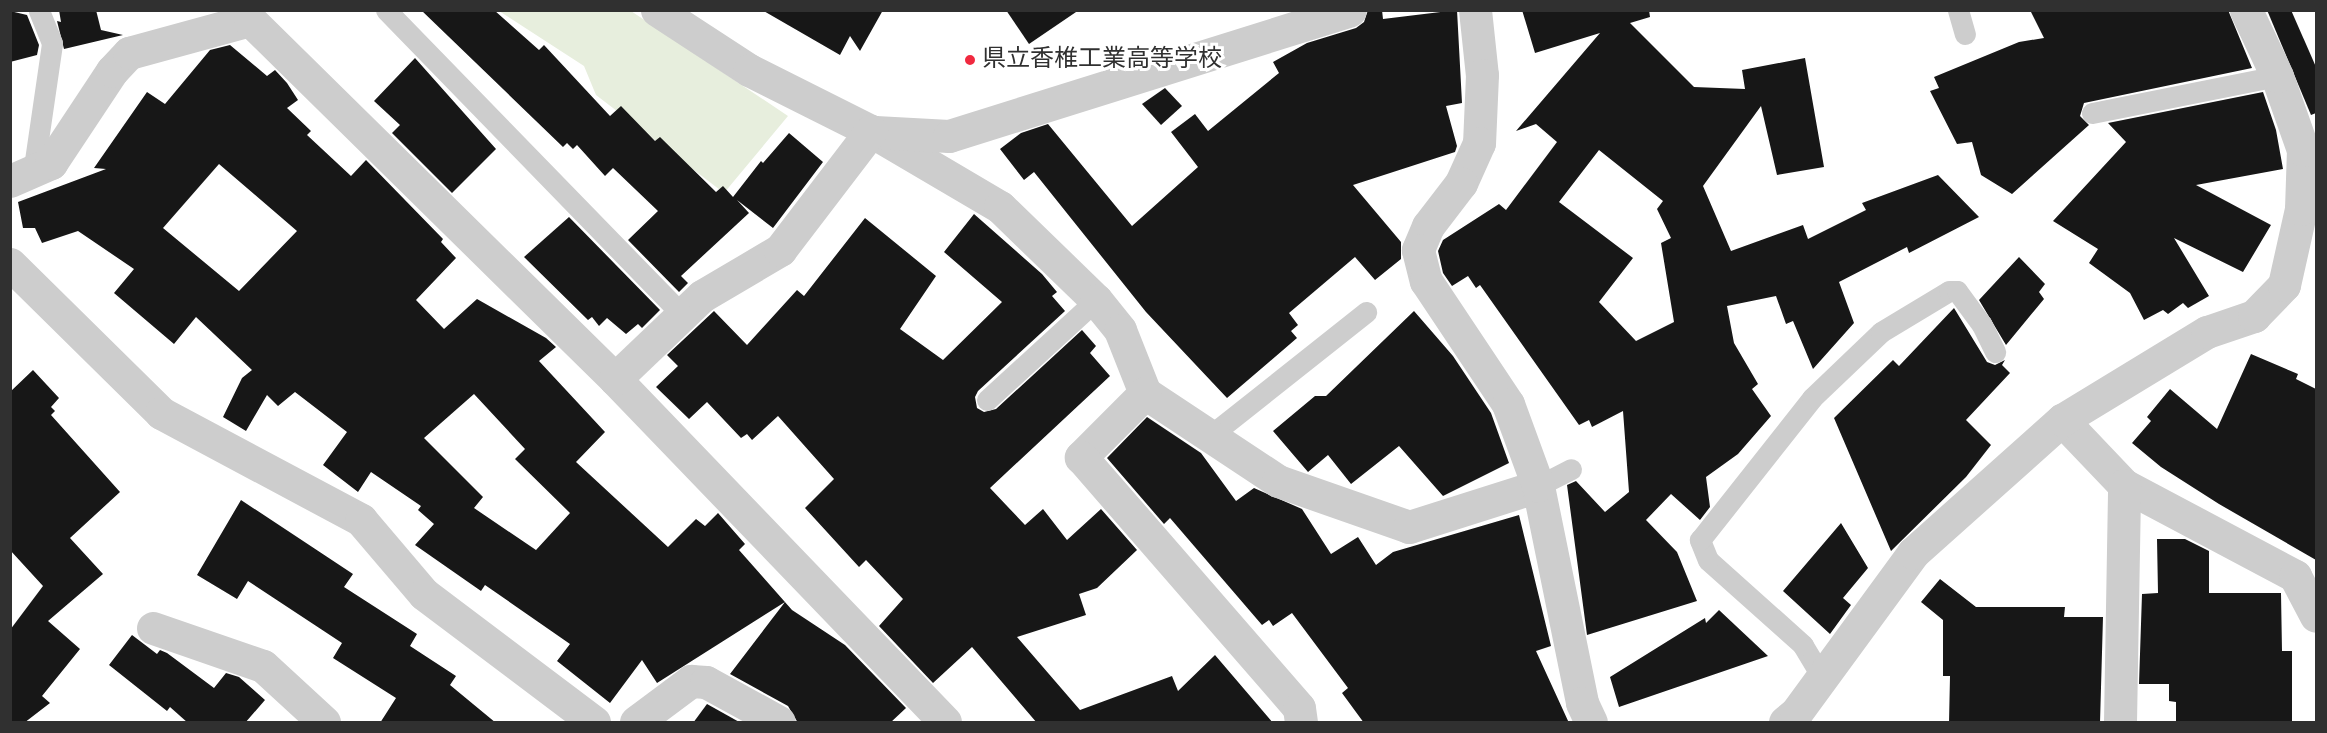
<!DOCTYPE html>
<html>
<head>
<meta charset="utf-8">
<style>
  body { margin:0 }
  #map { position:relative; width:2327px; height:733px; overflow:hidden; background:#fff; font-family:"Alegreya Sans","Noto Sans JP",sans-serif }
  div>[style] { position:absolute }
  .green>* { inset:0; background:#e7eedd }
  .building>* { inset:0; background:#171717 }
  .service>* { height:21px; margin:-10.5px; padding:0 10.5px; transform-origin:10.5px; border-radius:10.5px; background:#cdcdcd }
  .minor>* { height:33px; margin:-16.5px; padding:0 16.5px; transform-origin:16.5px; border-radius:16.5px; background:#cdcdcd }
  .dots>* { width:16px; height:16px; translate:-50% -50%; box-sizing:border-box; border:3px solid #fff; border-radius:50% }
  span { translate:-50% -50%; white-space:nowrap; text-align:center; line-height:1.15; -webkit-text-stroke:6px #fff; paint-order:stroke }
  .poi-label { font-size:24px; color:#303030 }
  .left { translate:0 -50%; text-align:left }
  .frame { position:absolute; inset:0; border:12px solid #303030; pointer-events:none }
</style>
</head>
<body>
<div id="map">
  <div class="green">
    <i style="clip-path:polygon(499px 11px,631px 11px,788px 116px,724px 193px,596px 95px,584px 66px)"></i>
  </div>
  <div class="building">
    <i style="clip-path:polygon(59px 10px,96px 10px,101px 30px,123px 35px,64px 49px,57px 21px,61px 22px)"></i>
    <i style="clip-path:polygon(421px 10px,494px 10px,539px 50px,544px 45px,610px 116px,621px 106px,655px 141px,660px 137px,716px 192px,723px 186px,733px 197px,761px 161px,763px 163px,789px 133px,823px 162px,773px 228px,737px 200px,749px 213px,681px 276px,688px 283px,679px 292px,628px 240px,658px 211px,613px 168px,605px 176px,577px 145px,573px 149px,567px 143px,563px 147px)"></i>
    <i style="clip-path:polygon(762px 10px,883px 10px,860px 51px,850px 36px,840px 55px)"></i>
    <i style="clip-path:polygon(1006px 10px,1079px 10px,1029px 44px)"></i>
    <i style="clip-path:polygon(1368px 10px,1382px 10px,1383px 19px,1457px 10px,1462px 103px,1446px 106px,1457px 146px,1455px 152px,1353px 185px,1401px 242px,1401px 259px,1375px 280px,1355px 257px,1289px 313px,1298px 325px,1291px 331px,1297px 338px,1227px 398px,1146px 312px,1034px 172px,1024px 180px,1000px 149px,1021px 133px,1048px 124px,1132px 226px,1198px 167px,1171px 132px,1195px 114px,1208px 131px,1279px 73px,1273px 62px,1307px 43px,1356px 28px,1364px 22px)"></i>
    <i style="clip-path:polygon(evenodd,1522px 10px,1649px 10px,1650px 17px,1630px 23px,1694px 87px,1745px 89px,1742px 70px,1805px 58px,1824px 167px,1777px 175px,1761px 106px,1703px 186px,1731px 251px,1803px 225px,1808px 239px,1866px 210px,1862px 203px,1938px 175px,1979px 217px,1909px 253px,1907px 247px,1839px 282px,1854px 323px,1813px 369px,1793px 321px,1786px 324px,1776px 296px,1727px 306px,1734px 343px,1758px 384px,1752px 389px,1771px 416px,1738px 454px,1706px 477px,1710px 507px,1700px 520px,1671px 494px,1646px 520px,1677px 552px,1697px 601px,1587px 635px,1567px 485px,1576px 481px,1605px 512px,1629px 492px,1623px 411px,1592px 427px,1589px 420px,1579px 425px,1480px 285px,1476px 288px,1468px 276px,1452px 286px,1443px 273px,1438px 251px,1443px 240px,1499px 204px,1506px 210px,1557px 142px,1536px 124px,1516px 131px,1600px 33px,1535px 53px,1522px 10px,1599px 150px,1663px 201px,1657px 209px,1671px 238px,1661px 243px,1674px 322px,1636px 341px,1599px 302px,1633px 258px,1559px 202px,1599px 150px)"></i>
    <i style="clip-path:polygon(2030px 10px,2228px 10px,2252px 68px,2084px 103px,2080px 116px,2089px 125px,2012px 194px,1981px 175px,1972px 142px,1957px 144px,1930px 91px,1939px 88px,1934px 77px,2019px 42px,2044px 38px)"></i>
    <i style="clip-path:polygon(2267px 10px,2291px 10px,2316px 67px,2316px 113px,2311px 115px)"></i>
    <i style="clip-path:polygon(10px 11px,27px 15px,39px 45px,37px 55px,10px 62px)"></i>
    <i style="clip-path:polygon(evenodd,230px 45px,267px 76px,275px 70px,287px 83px,298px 100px,287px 108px,311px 131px,307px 135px,351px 176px,366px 160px,443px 239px,441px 242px,456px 258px,416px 300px,444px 329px,477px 299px,546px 338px,556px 347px,539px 361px,605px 432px,576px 462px,668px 547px,696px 519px,705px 526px,718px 513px,745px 544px,739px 550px,792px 610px,845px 645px,906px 708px,890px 723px,798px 723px,788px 706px,730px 674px,785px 602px,657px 683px,642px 660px,610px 703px,557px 661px,570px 644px,485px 585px,481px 591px,415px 545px,434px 524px,418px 510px,421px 506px,371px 472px,358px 492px,323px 465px,347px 432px,295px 392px,278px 406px,267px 395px,246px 431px,223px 417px,242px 378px,252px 370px,196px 317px,174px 344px,114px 293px,134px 269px,78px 231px,42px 243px,35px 228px,23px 228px,18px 202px,106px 169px,94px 168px,147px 92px,165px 104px,210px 50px,230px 45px,219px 164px,297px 231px,239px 291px,163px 228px,219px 164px,230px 45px,474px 394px,525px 449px,515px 459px,570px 513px,536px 550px,474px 508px,483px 497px,424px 438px,474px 394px)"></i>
    <i style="clip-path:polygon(415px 58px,496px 149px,452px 193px,392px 133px,400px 125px,374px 101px)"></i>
    <i style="clip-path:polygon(1165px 88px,1182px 106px,1161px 125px,1142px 104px)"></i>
    <i style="clip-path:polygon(2263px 92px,2276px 130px,2283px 169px,2196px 185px,2271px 225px,2243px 272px,2174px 238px,2209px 296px,2188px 308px,2183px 303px,2168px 314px,2163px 310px,2144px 320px,2130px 293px,2089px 263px,2098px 249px,2053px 221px,2126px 142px,2108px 123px)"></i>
    <i style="clip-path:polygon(974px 214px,1042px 274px,1057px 292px,1052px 296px,1065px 311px,978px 391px,975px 397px,977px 408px,984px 412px,996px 409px,1082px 330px,1096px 346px,1090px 353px,1110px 376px,990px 488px,1025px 525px,1043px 509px,1067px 540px,1101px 509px,1137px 550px,1097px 588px,1079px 594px,1086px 615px,1017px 637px,1080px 710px,1172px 676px,1178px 691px,1215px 655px,1273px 723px,1037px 723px,972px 647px,933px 683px,879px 626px,903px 599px,866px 560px,859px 567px,805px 508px,834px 479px,778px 416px,752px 440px,747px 434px,741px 438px,707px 402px,689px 419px,656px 387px,678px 366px,667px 355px,714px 311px,747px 345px,797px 290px,804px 296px,865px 218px,936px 276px,900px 329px,943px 360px,1002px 302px,944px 252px)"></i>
    <i style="clip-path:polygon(569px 217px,660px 310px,642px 328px,638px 324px,626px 334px,607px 318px,599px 326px,592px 317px,588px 320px,524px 257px)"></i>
    <i style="clip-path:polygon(2019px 257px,2045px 284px,2039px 292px,2044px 299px,2006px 345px,1979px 300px)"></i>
    <i style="clip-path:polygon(1954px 308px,1987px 362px,1995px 365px,2005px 360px,2002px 365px,2010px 373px,1966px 420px,1991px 445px,1966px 477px,1891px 551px,1834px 418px,1893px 360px,1899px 366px)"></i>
    <i style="clip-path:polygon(1414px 311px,1453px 356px,1491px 413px,1509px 463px,1443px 496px,1399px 446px,1351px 484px,1328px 455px,1308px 472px,1273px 431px,1315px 396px,1326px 396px)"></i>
    <i style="clip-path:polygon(2251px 354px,2298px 374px,2296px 379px,2316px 389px,2316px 560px,2219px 504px,2161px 467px,2132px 443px,2151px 421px,2147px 417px,2170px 389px,2217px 429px)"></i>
    <i style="clip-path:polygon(33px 370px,59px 398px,51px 407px,55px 411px,51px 415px,120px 492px,70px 538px,103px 574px,48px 621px,80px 649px,42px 696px,50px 703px,24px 723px,10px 723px,10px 630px,43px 586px,10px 550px,10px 392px)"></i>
    <i style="clip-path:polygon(1147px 417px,1201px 453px,1236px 501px,1254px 488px,1302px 509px,1331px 554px,1358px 537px,1376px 565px,1393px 552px,1519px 515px,1551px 646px,1536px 651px,1569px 723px,1364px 723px,1342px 693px,1348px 688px,1292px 613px,1273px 626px,1269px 620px,1262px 625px,1170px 518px,1164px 524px,1107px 458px)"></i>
    <i style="clip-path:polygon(241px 500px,353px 574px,344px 587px,417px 634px,410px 646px,456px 676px,450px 685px,496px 723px,380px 723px,396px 698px,333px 658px,342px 643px,248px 581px,237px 599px,197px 575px)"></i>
    <i style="clip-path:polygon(1841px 523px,1868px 568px,1843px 598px,1851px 605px,1830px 634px,1783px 591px)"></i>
    <i style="clip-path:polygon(2157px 539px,2185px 539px,2209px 551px,2209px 593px,2281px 593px,2282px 651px,2292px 651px,2292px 723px,2176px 723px,2176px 702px,2169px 701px,2169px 684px,2139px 684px,2142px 594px,2158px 593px)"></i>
    <i style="clip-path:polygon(1940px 579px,1976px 607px,2065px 607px,2064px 617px,2103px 617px,2100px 723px,1949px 723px,1950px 676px,1943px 676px,1943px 620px,1921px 602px)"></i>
    <i style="clip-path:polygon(1719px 610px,1768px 656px,1619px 707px,1610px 677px,1705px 618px,1706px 623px)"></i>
    <i style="clip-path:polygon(132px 635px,157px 654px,160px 650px,167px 653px,214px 688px,226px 673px,239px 677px,265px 700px,245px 723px,188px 723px,170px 707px,167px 711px,109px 665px)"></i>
    <i style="clip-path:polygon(707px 704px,741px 723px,693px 723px)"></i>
  </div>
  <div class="service">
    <i style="left:386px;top:10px;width:426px;rotate:45.8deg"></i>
    <i style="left:1958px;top:10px;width:25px;rotate:74deg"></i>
    <i style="left:2092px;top:113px;width:189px;rotate:-11.3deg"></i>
    <i style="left:33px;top:174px;width:132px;rotate:-81.7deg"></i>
    <i style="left:52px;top:43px;width:35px;rotate:-112deg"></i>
    <i style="left:987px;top:400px;width:148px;rotate:-42.5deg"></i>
    <i style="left:1211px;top:435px;width:198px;rotate:-38.4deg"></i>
    <i style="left:1538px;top:486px;width:37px;rotate:-27deg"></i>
    <i style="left:1822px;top:677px;width:37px;rotate:-121deg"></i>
    <i style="left:1803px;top:645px;width:127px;rotate:-138.2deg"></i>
    <i style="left:1708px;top:560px;width:22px;rotate:-112deg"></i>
    <i style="left:1700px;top:540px;width:181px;rotate:-51.7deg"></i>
    <i style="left:1812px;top:398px;width:95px;rotate:-43.7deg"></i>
    <i style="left:1881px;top:332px;width:79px;rotate:-31.1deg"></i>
    <i style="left:1949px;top:291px;width:8px"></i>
    <i style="left:1957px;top:291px;width:42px;rotate:53.7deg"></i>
    <i style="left:1982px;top:325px;width:30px;rotate:64deg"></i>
  </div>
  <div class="minor">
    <i style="left:657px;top:10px;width:110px;rotate:33.1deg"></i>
    <i style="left:749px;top:70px;width:136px;rotate:26.6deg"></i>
    <i style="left:871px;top:131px;width:150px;rotate:30.5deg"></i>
    <i style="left:1000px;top:207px;width:134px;rotate:44.1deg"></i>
    <i style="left:1096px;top:300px;width:38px;rotate:51deg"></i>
    <i style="left:1120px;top:330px;width:68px;rotate:68.4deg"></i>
    <i style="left:1145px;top:393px;width:159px;rotate:33.5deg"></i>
    <i style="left:1278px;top:481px;width:139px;rotate:19.3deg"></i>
    <i style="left:1409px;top:527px;width:135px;rotate:-17.6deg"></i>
    <i style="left:1538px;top:486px;width:221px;rotate:78.5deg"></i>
    <i style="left:1582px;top:703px;width:21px;rotate:65deg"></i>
    <i style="left:1475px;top:10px;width:65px;rotate:83.9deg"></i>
    <i style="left:1482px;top:75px;width:68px;rotate:92.5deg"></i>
    <i style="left:1479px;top:143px;width:44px;rotate:114.2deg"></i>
    <i style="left:1461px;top:183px;width:54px;rotate:127.5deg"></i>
    <i style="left:1428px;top:226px;width:26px;rotate:113deg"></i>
    <i style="left:1418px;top:250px;width:32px;rotate:76deg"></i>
    <i style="left:1426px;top:281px;width:148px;rotate:56.3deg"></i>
    <i style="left:1508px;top:404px;width:87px;rotate:69.9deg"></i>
    <i style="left:875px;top:132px;width:74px;rotate:3.1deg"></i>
    <i style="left:949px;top:136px;width:420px;rotate:-17.4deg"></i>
    <i style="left:10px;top:181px;width:45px;rotate:-23.7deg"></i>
    <i style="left:51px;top:163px;width:110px;rotate:-56.5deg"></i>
    <i style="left:112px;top:71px;width:25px;rotate:-47deg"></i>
    <i style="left:129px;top:53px;width:125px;rotate:-15.3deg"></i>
    <i style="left:250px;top:20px;width:512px;rotate:44.53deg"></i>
    <i style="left:615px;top:379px;width:476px;rotate:46.1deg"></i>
    <i style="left:10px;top:264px;width:212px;rotate:44.6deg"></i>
    <i style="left:161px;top:413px;width:227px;rotate:28.1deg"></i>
    <i style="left:361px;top:520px;width:97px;rotate:49.6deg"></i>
    <i style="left:424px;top:594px;width:213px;rotate:37deg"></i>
    <i style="left:615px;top:379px;width:120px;rotate:-43.7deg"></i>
    <i style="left:702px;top:296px;width:91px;rotate:-30.5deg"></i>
    <i style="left:780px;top:250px;width:150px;rotate:-52.6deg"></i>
    <i style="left:1145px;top:393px;width:91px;rotate:135deg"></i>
    <i style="left:1081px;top:457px;width:332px;rotate:49deg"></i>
    <i style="left:1299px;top:708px;width:14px;rotate:82deg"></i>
    <i style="left:2062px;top:420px;width:90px;rotate:46.4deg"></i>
    <i style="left:2124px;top:485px;width:194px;rotate:28deg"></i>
    <i style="left:2295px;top:576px;width:45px;rotate:62.3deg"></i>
    <i style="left:153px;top:628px;width:116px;rotate:19.1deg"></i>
    <i style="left:263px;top:666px;width:83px;rotate:42.6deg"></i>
    <i style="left:636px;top:722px;width:69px;rotate:-36.7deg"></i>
    <i style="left:691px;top:681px;width:15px;rotate:4deg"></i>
    <i style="left:706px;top:682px;width:83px;rotate:28.7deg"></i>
    <i style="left:1785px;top:722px;width:14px;rotate:-39deg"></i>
    <i style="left:1796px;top:713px;width:198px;rotate:-53.8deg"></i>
    <i style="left:1913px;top:553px;width:200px;rotate:-41.8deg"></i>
    <i style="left:2062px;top:420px;width:170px;rotate:-31.3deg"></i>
    <i style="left:2207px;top:332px;width:50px;rotate:-18.8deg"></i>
    <i style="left:2254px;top:316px;width:43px;rotate:-45.9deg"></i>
    <i style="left:2284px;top:285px;width:78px;rotate:-77.4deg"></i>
    <i style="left:2301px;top:209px;width:59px;rotate:-88.1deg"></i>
    <i style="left:2303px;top:150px;width:78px;rotate:-109.4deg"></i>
    <i style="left:2277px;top:76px;width:73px;rotate:-115.2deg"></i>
    <i style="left:2120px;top:722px;width:237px;rotate:-89deg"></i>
  </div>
  <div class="dots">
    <i style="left:970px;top:60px;background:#f0293f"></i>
  </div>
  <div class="poi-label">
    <span class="left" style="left:982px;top:60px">県立香椎工業高等学校</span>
  </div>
  <div class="frame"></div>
</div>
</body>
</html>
